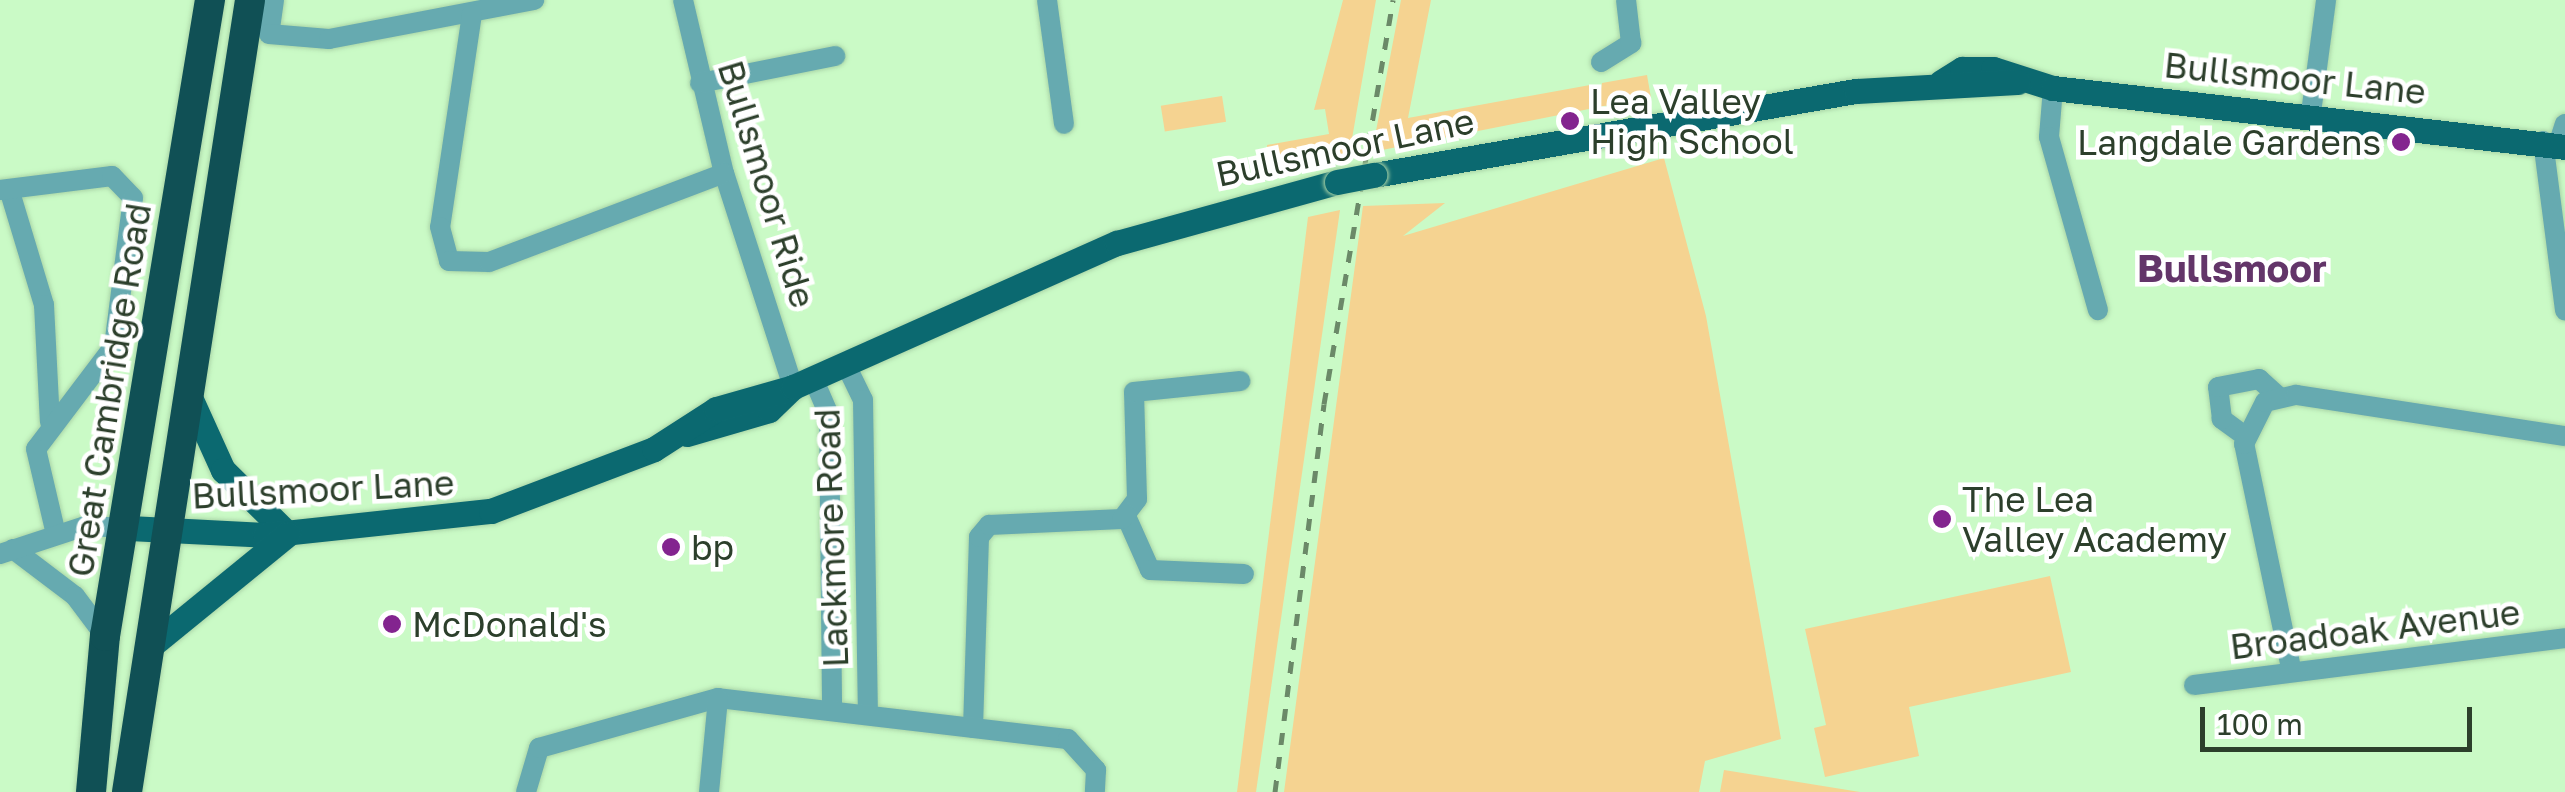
<!DOCTYPE html>
<html>
<head>
<meta charset="utf-8">
<style>
  body { margin:0 }
  #map { position:relative; width:2565px; height:792px; overflow:hidden; background:#cafac6; font-family:"Golos Text",sans-serif }
  div>[style] { position:absolute }
  .green>* { inset:0; background:#f5d391; transform-origin:0 0 }
  .roads { filter:drop-shadow(0 0 2px #aad5a7) drop-shadow(0 0 2px #aad5a7) }
  .street>* { height:20px; margin:-10px; padding:0 10px; transform-origin:10px; border-radius:10px; background:#66aab0 }
  .primary>* { height:25px; margin:-12.5px; padding:0 12.5px; transform-origin:12.5px; border-radius:12.5px; background:#0b6970 }
  .highway>* { height:30px; margin:-15px; padding:0 15px; transform-origin:15px; border-radius:15px; background:#105055 }
  .rail>* { height:5px; margin-top:-2.5px; transform-origin:0; background:repeating-linear-gradient(90deg,#6b8968 0 12px,transparent 0 24px) }
  .bridges { filter:drop-shadow(0 0 2px #aad5a7) drop-shadow(0 0 2px #aad5a7) }
  .primary-bridge>* { height:25px; margin:-12.5px; padding:0 12.5px; transform-origin:12.5px; border-radius:12.5px; background:#0b6970 }
  .dots>* { width:28px; height:28px; translate:-50% -50%; box-sizing:border-box; border:5px solid #fff; border-radius:50% }
  span { translate:-50% -50%; white-space:nowrap; text-align:center; line-height:1.15; -webkit-text-stroke:9px #fff; paint-order:stroke }
  .street-label { font-size:35px; color:#2c3f2b }
  .poi-label { font-size:35px; color:#2c3f2b }
  .left { translate:0 -50%; text-align:left }
  .right { translate:-100% -50%; text-align:right }
  .neighbourhood-label { font-size:38px; color:#633569; font-weight:700 }
  .scale { position:absolute; left:2200px; top:707px; width:272px; height:45px; box-sizing:border-box; border:5px solid #2c3f2b; border-top:0; padding-left:12px; font-size:30px; line-height:35px; white-space:nowrap; color:#2c3f2b; -webkit-text-stroke:8px #fff; paint-order:stroke }
</style>
</head>
<body>
<div id="map">
  <div class="green">
    <i style="clip-path:polygon(1343px 0,1376px 0,1349px 156px,1270px 173px,1267px 145px,1329px 134px,1325px 109px,1314px 110px)"></i>
    <i style="clip-path:polygon(1401px 0,1431px 0,1408px 118px,1590px 85px,1589px 109px,1372px 152px)"></i>
    <i style="clip-path:polygon(1647px 75px,1651px 98px,1598px 107px,1602px 83px)"></i>
    <i style="left:1222px;top:96px;width:26px;height:62px;rotate:81deg"></i>
    <i style="clip-path:polygon(1664px 158px,1706px 316px,1781px 739px,1705px 761px,1699px 792px,1284px 792px,1363px 206px,1445px 203px,1403px 236px)"></i>
    <i style="clip-path:polygon(1340px 210px,1256px 792px,1237px 792px,1308px 217px)"></i>
    <i style="clip-path:polygon(2050px 576px,2071px 672px,1909px 707px,1919px 756px,1825px 777px,1814px 728px,1826px 725px,1805px 629px)"></i>
    <i style="clip-path:polygon(1724px 770px,1860px 792px,1720px 792px)"></i>
  </div>
  <div class="roads">
    <div class="street">
      <i style="left:274px;top:0;width:34px;rotate:98deg"></i>
      <i style="left:269px;top:34px;width:60px;rotate:4.8deg"></i>
      <i style="left:329px;top:39px;width:209px;rotate:-10.8deg"></i>
      <i style="left:683px;top:0;width:178px;rotate:76.7deg"></i>
      <i style="left:724px;top:173px;width:225px;rotate:72.1deg"></i>
      <i style="left:1047px;top:0;width:125px;rotate:82.2deg"></i>
      <i style="left:472px;top:14px;width:215px;rotate:98.5deg"></i>
      <i style="left:440px;top:227px;width:35px;rotate:75deg"></i>
      <i style="left:449px;top:261px;width:40px;rotate:1.4deg"></i>
      <i style="left:489px;top:262px;width:251px;rotate:-20.7deg"></i>
      <i style="left:1601px;top:62px;width:36px;rotate:-32deg"></i>
      <i style="left:1631px;top:43px;width:43px;rotate:-96.6deg"></i>
      <i style="left:700px;top:83px;width:138px;rotate:-11.3deg"></i>
      <i style="left:2053px;top:88px;width:49px;rotate:94.7deg"></i>
      <i style="left:2049px;top:137px;width:180px;rotate:74.2deg"></i>
      <i style="left:2311px;top:113px;width:114px;rotate:-82.4deg"></i>
      <i style="left:2543px;top:141px;width:171px;rotate:82.6deg"></i>
      <i style="left:2558px;top:145px;width:22px;rotate:-72deg"></i>
      <i style="left:9px;top:189px;width:121px;rotate:73.2deg"></i>
      <i style="left:44px;top:305px;width:117px;rotate:87.1deg"></i>
      <i style="left:0;top:190px;width:113px;rotate:-7.1deg"></i>
      <i style="left:112px;top:176px;width:30px;rotate:46deg"></i>
      <i style="left:133px;top:198px;width:149px;rotate:97.3deg"></i>
      <i style="left:114px;top:346px;width:129px;rotate:127.1deg"></i>
      <i style="left:36px;top:449px;width:87px;rotate:76.8deg"></i>
      <i style="left:845px;top:363px;width:41px;rotate:64.1deg"></i>
      <i style="left:863px;top:400px;width:314px;rotate:89.1deg"></i>
      <i style="left:813px;top:378px;width:40px;rotate:66.6deg"></i>
      <i style="left:829px;top:415px;width:294px;rotate:89.4deg"></i>
      <i style="left:2245px;top:436px;width:29px;rotate:-144deg"></i>
      <i style="left:2222px;top:419px;width:32px;rotate:-97deg"></i>
      <i style="left:2218px;top:387px;width:42px;rotate:-11deg"></i>
      <i style="left:2259px;top:379px;width:25px;rotate:42deg"></i>
      <i style="left:1126px;top:516px;width:59px;rotate:66deg"></i>
      <i style="left:1150px;top:570px;width:94px;rotate:2.4deg"></i>
      <i style="left:13px;top:549px;width:78px;rotate:37.2deg"></i>
      <i style="left:75px;top:596px;width:50px;rotate:53.1deg"></i>
      <i style="left:0;top:554px;width:89px;rotate:-18.2deg"></i>
      <i style="left:85px;top:526px;width:44px;rotate:2.6deg"></i>
      <i style="left:2291px;top:668px;width:229px;rotate:-101.8deg"></i>
      <i style="left:2244px;top:444px;width:47px;rotate:-63.4deg"></i>
      <i style="left:2265px;top:402px;width:32px;rotate:-13deg"></i>
      <i style="left:2296px;top:395px;width:272px;rotate:8.7deg"></i>
      <i style="left:2194px;top:685px;width:374px;rotate:-7.2deg"></i>
      <i style="left:973px;top:728px;width:191px;rotate:-88.2deg"></i>
      <i style="left:979px;top:537px;width:16px;rotate:-50deg"></i>
      <i style="left:989px;top:525px;width:133px;rotate:-2.6deg"></i>
      <i style="left:1122px;top:519px;width:25px;rotate:-53deg"></i>
      <i style="left:1137px;top:499px;width:107px;rotate:-91.6deg"></i>
      <i style="left:1134px;top:392px;width:107px;rotate:-5.9deg"></i>
      <i style="left:526px;top:792px;width:46px;rotate:-73.5deg"></i>
      <i style="left:539px;top:748px;width:186px;rotate:-15.6deg"></i>
      <i style="left:718px;top:698px;width:352px;rotate:6.7deg"></i>
      <i style="left:1068px;top:739px;width:42px;rotate:47.9deg"></i>
      <i style="left:1096px;top:770px;width:22px;rotate:93deg"></i>
      <i style="left:709px;top:792px;width:94px;rotate:-84.5deg"></i>
    </div>
    <div class="primary">
      <i style="left:1941px;top:82px;width:25px;rotate:-32deg"></i>
      <i style="left:1962px;top:69px;width:31px"></i>
      <i style="left:1993px;top:69px;width:63px;rotate:17.6deg"></i>
      <i style="left:2053px;top:88px;width:515px;rotate:6.57deg"></i>
      <i style="left:1374px;top:175px;width:489px;rotate:-9.9deg"></i>
      <i style="left:1856px;top:91px;width:162px;rotate:-3.2deg"></i>
      <i style="left:188px;top:393px;width:85px;rotate:65.6deg"></i>
      <i style="left:223px;top:470px;width:91px;rotate:44.6deg"></i>
      <i style="left:687px;top:434px;width:85px;rotate:-16.3deg"></i>
      <i style="left:769px;top:410px;width:33px;rotate:-44deg"></i>
      <i style="left:129px;top:528px;width:136px;rotate:2.9deg"></i>
      <i style="left:265px;top:535px;width:227px;rotate:-6.1deg"></i>
      <i style="left:491px;top:511px;width:174px;rotate:-20.8deg"></i>
      <i style="left:654px;top:449px;width:74px;rotate:-32.8deg"></i>
      <i style="left:716px;top:409px;width:80px;rotate:-15.9deg"></i>
      <i style="left:793px;top:387px;width:355px;rotate:-24deg"></i>
      <i style="left:1117px;top:243px;width:228px;rotate:-15.5deg"></i>
      <i style="left:147px;top:649px;width:182px;rotate:-39.2deg"></i>
    </div>
    <div class="highway">
      <i style="left:91px;top:792px;width:157px;rotate:-84.9deg"></i>
      <i style="left:105px;top:636px;width:645px;rotate:-80.63deg"></i>
      <i style="left:127px;top:792px;width:801px;rotate:-81.17deg"></i>
    </div>
  </div>
  <div class="rail">
    <i style="left:1275px;top:792px;width:391px;rotate:-82.8deg"></i>
    <i style="left:1324px;top:404px;width:410px;rotate:-80.3deg"></i>
  </div>
  <div class="bridges">
    <div class="primary-bridge">
      <i style="left:1337px;top:182px;width:38px;rotate:-11deg"></i>
    </div>
  </div>
  <div class="dots">
    <i style="left:1570px;top:121px;background:#83248f"></i>
    <i style="left:2401px;top:142px;background:#83248f"></i>
    <i style="left:1942px;top:519px;background:#83248f"></i>
    <i style="left:671px;top:547px;background:#83248f"></i>
    <i style="left:392px;top:624px;background:#83248f"></i>
  </div>
  <div class="street-label">
    <span style="left:2295px;top:78px;rotate:6deg">Bullsmoor Lane</span>
    <span style="left:1345px;top:147px;rotate:-12deg">Bullsmoor Lane</span>
    <span style="left:767px;top:184px;rotate:73deg">Bullsmoor Ride</span>
    <span style="left:109px;top:390px;rotate:-81deg">Great Cambridge Road</span>
    <span style="left:323px;top:489px;rotate:-3deg">Bullsmoor Lane</span>
    <span style="left:831px;top:538px;rotate:-92deg">Lackmore Road</span>
    <span style="left:2375px;top:629px;rotate:-7deg">Broadoak Avenue</span>
  </div>
  <div class="poi-label">
    <span class="left" style="left:1590px;top:121px">Lea Valley<br>High School</span>
    <span class="right" style="left:2381px;top:142px">Langdale Gardens</span>
    <span class="left" style="left:1962px;top:519px">The Lea<br>Valley Academy</span>
    <span class="left" style="left:691px;top:547px">bp</span>
    <span class="left" style="left:412px;top:624px">McDonald's</span>
  </div>
  <div class="neighbourhood-label">
    <span style="left:2232px;top:268px">Bullsmoor</span>
  </div>
  <div class="scale">100 m</div>
</div>
</body>
</html>
